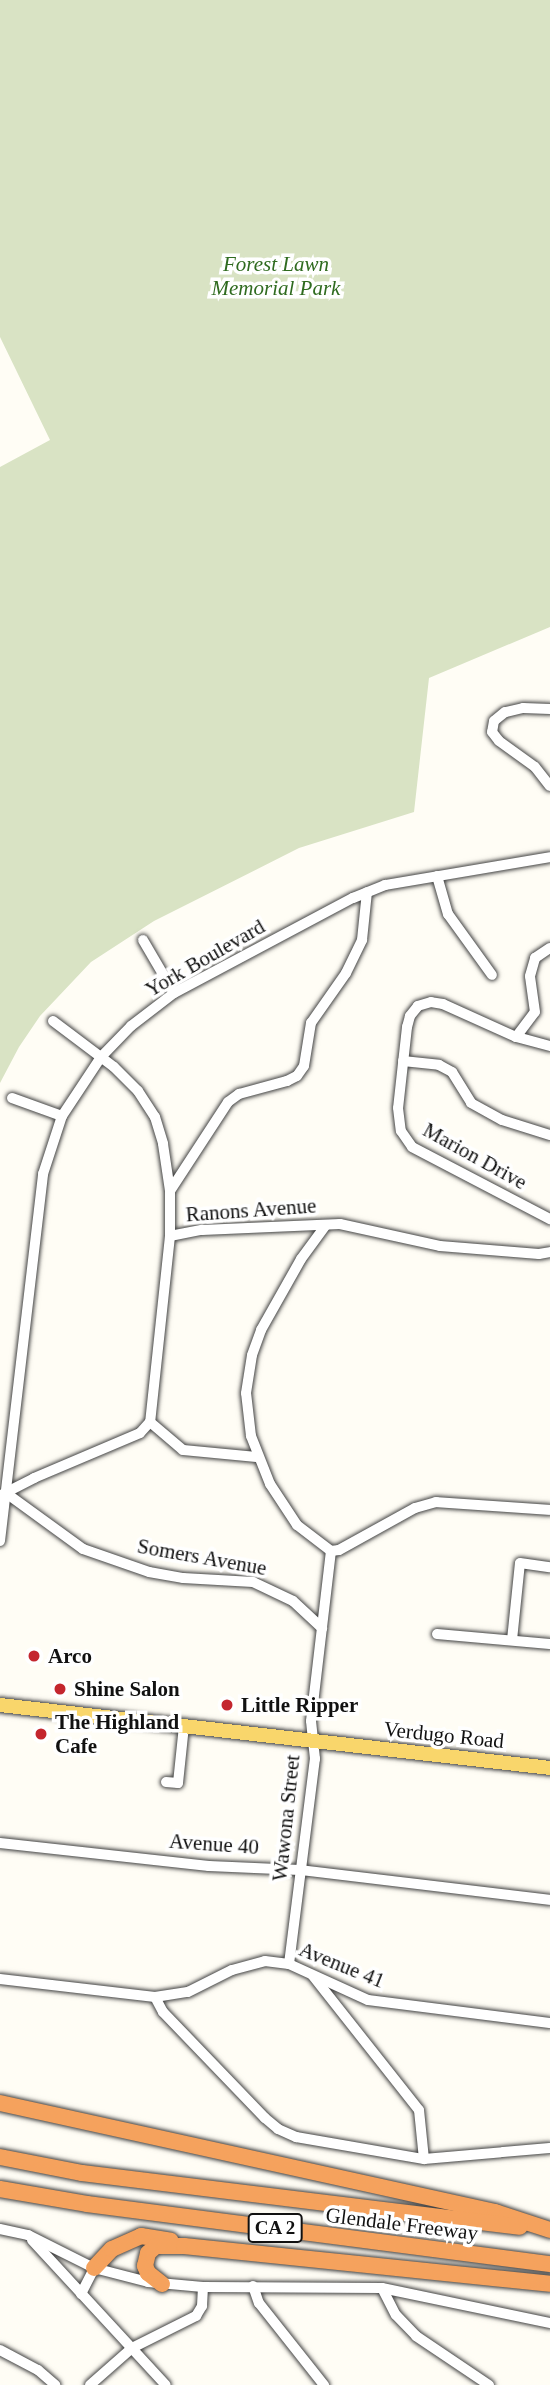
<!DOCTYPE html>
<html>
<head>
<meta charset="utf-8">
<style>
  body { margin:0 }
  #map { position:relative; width:550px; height:2385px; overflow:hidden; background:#fffdf5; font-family:"Times New Roman",serif }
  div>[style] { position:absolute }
  .cemetery>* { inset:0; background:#d9e3c4 }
  .roads { filter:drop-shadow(0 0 2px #444) drop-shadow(0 0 2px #444) }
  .minor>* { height:10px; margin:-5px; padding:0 5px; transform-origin:5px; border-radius:5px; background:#fff }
  .major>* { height:14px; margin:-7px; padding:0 7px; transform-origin:7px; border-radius:7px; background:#f9d66b }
  .highway>* { height:16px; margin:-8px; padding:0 8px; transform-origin:8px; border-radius:8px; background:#f5a25d }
  .dots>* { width:19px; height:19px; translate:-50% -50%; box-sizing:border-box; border:4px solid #fff; border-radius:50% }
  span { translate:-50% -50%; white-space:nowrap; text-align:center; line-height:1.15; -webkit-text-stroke:7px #fff; paint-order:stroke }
  .shield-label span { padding:2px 5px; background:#fff; border:2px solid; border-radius:5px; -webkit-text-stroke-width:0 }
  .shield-label { font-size:19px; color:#111; font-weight:700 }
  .park-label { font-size:21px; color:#2f6b1f; font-style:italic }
  .street-label { font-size:21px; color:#111 }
  .poi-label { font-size:21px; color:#111; font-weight:700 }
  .left { translate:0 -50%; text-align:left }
</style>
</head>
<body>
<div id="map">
  <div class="cemetery">
    <i style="clip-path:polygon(0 0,550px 0,550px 627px,429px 678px,414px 812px,299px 848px,154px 921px,91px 962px,40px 1016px,19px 1047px,0 1083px,0 467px,50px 440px,0 337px)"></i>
  </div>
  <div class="roads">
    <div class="minor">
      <i style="left:550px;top:709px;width:27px;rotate:-178deg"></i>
      <i style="left:523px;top:708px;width:18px;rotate:167deg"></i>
      <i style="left:505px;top:712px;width:14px;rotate:141deg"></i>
      <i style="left:494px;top:721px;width:11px;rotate:100deg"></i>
      <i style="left:492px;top:732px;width:11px;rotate:52deg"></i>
      <i style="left:499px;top:741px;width:44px;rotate:35.8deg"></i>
      <i style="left:535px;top:767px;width:24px;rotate:52deg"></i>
      <i style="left:437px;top:876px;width:40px;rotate:74deg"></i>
      <i style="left:448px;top:914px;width:75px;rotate:54.2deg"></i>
      <i style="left:143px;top:940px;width:61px;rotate:59.7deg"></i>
      <i style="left:53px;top:1021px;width:76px;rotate:37deg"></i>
      <i style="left:114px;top:1067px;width:34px;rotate:45deg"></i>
      <i style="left:138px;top:1091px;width:31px;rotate:57deg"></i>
      <i style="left:155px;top:1117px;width:28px;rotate:73deg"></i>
      <i style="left:163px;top:1144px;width:48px;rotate:81.5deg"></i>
      <i style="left:170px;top:1191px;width:45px;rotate:90deg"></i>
      <i style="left:170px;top:1236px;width:187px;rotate:96.1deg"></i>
      <i style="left:150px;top:1422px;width:43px;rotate:40.3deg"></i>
      <i style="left:183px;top:1450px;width:74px;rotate:5.4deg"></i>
      <i style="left:516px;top:1037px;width:31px;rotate:-53deg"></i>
      <i style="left:535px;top:1012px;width:36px;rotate:-98deg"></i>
      <i style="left:530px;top:976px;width:19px;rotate:-74deg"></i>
      <i style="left:535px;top:958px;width:18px;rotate:-34deg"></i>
      <i style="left:550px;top:1046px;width:35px;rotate:-165deg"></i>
      <i style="left:516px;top:1037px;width:80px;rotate:-155.7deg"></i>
      <i style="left:443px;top:1004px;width:12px;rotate:-171deg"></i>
      <i style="left:431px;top:1002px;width:14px;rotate:163deg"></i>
      <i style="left:418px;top:1006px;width:13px;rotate:129deg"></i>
      <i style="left:410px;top:1016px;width:11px;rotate:105deg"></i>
      <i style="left:407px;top:1027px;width:81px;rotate:96.3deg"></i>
      <i style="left:398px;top:1108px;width:23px;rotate:83deg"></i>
      <i style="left:401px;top:1131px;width:19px;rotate:55deg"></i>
      <i style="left:412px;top:1147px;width:156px;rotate:27.6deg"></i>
      <i style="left:403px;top:1061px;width:36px;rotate:6deg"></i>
      <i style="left:439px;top:1065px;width:15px;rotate:28deg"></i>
      <i style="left:452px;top:1072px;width:36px;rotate:58deg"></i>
      <i style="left:471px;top:1103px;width:35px;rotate:29deg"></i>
      <i style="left:502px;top:1120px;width:50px;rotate:17.4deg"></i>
      <i style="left:12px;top:1098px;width:53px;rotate:19.8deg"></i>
      <i style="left:170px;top:1191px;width:106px;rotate:-56.9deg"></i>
      <i style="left:228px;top:1102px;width:14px;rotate:-36deg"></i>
      <i style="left:239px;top:1094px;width:50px;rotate:-15.2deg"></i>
      <i style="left:287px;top:1081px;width:11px;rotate:-27deg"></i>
      <i style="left:297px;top:1076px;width:12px;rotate:-55deg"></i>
      <i style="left:304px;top:1066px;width:44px;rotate:-80.8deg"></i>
      <i style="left:311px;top:1023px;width:61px;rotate:-55deg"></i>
      <i style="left:346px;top:973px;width:37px;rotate:-64deg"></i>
      <i style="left:362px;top:940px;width:48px;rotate:-84.1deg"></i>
      <i style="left:170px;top:1236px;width:33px;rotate:-11deg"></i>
      <i style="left:202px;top:1230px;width:138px;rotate:-2.5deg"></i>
      <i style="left:340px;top:1224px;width:102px;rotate:12.4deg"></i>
      <i style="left:440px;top:1246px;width:99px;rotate:4.6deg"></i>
      <i style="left:539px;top:1254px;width:11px;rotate:-10deg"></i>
      <i style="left:6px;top:1493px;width:95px;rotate:36deg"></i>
      <i style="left:83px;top:1549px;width:70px;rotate:19.2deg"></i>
      <i style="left:149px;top:1572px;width:35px;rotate:10deg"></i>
      <i style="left:183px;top:1578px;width:70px;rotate:3.3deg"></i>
      <i style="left:253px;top:1582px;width:44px;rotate:25.4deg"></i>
      <i style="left:293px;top:1601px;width:40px;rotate:43deg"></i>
      <i style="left:3px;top:1494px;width:35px;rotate:-27deg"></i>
      <i style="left:34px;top:1478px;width:115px;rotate:-23deg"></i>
      <i style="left:140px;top:1433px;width:15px;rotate:-48deg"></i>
      <i style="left:0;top:1541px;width:370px;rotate:-83.3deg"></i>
      <i style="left:43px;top:1174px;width:61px;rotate:-71.9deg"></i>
      <i style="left:62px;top:1116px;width:71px;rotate:-56.5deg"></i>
      <i style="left:101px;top:1057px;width:43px;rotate:-45.9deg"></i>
      <i style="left:131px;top:1026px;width:54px;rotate:-37.5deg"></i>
      <i style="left:174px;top:993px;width:203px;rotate:-28deg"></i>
      <i style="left:353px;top:898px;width:35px;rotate:-22deg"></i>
      <i style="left:385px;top:885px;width:167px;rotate:-9.6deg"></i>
      <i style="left:331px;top:1551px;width:8px;rotate:-7deg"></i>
      <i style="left:339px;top:1550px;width:87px;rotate:-28.9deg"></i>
      <i style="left:415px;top:1508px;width:22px;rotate:-16deg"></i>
      <i style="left:436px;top:1502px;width:114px;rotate:4deg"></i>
      <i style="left:437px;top:1634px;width:113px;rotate:5.1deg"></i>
      <i style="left:512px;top:1640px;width:77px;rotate:-84.1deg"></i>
      <i style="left:520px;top:1563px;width:30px;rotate:8deg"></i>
      <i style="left:166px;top:1782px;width:12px;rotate:5deg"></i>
      <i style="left:178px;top:1783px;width:57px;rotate:-84deg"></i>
      <i style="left:0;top:1843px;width:210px;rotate:6.3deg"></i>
      <i style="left:209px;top:1866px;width:91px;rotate:2.5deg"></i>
      <i style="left:300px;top:1870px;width:252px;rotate:6.8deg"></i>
      <i style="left:289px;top:1964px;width:207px;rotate:-82.8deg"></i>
      <i style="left:315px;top:1759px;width:38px;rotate:-96deg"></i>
      <i style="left:311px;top:1721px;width:171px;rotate:-83.3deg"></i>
      <i style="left:331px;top:1551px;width:43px;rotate:-142.6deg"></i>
      <i style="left:297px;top:1525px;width:49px;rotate:-123.4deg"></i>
      <i style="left:270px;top:1484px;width:52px;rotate:-111.6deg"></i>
      <i style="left:251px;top:1436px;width:43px;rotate:-96.6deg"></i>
      <i style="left:246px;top:1393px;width:38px;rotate:-81deg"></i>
      <i style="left:252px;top:1355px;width:27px;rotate:-70deg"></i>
      <i style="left:261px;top:1330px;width:81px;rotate:-60.6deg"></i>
      <i style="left:301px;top:1259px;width:42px;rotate:-53.7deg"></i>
      <i style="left:313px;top:1976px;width:171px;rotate:51.7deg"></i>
      <i style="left:419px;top:2110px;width:49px;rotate:84.2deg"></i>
      <i style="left:0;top:1979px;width:156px;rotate:6.6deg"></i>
      <i style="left:155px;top:1997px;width:33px;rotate:-9deg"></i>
      <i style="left:188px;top:1992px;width:49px;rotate:-26.6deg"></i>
      <i style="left:232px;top:1970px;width:34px;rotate:-15deg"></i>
      <i style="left:265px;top:1961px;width:24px;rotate:7deg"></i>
      <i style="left:289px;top:1964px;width:87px;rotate:24.5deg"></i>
      <i style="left:368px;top:2000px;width:183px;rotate:7.2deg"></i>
      <i style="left:155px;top:1997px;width:17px;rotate:62deg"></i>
      <i style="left:163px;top:2012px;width:147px;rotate:46.1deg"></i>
      <i style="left:265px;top:2118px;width:17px;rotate:40deg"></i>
      <i style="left:278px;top:2129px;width:20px;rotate:24deg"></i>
      <i style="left:296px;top:2137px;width:130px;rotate:9.8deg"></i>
      <i style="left:424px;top:2159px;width:126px;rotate:-5deg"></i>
      <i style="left:0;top:2229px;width:29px;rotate:12deg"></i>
      <i style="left:28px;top:2235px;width:74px;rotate:26.6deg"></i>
      <i style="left:94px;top:2268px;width:56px;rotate:14.5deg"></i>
      <i style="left:148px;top:2282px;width:55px;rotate:5.2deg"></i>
      <i style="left:203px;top:2287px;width:179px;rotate:0.3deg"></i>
      <i style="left:382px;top:2288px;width:172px;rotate:11.8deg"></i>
      <i style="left:32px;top:2240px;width:197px;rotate:47.3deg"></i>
      <i style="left:253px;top:2286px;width:18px;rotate:71deg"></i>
      <i style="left:259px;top:2303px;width:105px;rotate:51.6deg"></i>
      <i style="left:382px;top:2288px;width:30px;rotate:63deg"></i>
      <i style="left:396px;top:2315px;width:29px;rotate:46deg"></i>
      <i style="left:416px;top:2336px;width:88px;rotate:33.9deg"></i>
      <i style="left:81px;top:2294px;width:29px;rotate:-63deg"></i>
      <i style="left:0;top:2350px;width:43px;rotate:27.8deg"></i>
      <i style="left:38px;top:2370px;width:23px;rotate:41deg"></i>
      <i style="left:90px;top:2385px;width:56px;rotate:-41.4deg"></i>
      <i style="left:132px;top:2348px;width:72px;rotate:-26.6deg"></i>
      <i style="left:196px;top:2316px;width:12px;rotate:-59deg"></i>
      <i style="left:202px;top:2306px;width:19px;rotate:-87deg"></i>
    </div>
    <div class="major">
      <i style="left:0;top:1705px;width:554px;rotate:6.53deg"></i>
    </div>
    <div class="highway">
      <i style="left:0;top:2103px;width:507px;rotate:12.42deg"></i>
      <i style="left:495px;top:2212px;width:58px;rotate:18.1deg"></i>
      <i style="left:0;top:2157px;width:84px;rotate:11deg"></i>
      <i style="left:82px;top:2173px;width:441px;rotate:7deg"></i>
      <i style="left:0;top:2189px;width:88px;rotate:9.8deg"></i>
      <i style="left:87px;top:2204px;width:467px;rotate:7.4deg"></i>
      <i style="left:94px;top:2268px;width:26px;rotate:-47deg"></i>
      <i style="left:112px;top:2249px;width:32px;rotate:-24deg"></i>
      <i style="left:141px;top:2236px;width:30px;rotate:9deg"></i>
      <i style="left:162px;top:2284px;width:18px;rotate:-142deg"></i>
      <i style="left:148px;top:2273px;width:8px;rotate:-113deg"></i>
      <i style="left:145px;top:2266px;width:13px;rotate:-77deg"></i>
      <i style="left:148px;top:2253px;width:11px;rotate:-41deg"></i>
      <i style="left:156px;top:2246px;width:28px"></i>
      <i style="left:184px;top:2246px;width:368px;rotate:5.9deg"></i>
    </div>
  </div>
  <div class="dots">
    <i style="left:34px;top:1656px;background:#c4262e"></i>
    <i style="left:60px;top:1689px;background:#c4262e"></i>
    <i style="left:227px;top:1705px;background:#c4262e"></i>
    <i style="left:41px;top:1734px;background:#c4262e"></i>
  </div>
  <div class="shield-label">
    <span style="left:275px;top:2228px">CA 2</span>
  </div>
  <div class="park-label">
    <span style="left:276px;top:276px">Forest Lawn<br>Memorial Park</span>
  </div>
  <div class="street-label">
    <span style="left:205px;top:958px;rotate:-30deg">York Boulevard</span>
    <span style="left:475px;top:1156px;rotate:29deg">Marion Drive</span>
    <span style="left:251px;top:1210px;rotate:-4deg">Ranons Avenue</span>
    <span style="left:202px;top:1557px;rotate:10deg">Somers Avenue</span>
    <span style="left:444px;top:1735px;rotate:6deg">Verdugo Road</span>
    <span style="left:286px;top:1818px;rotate:-84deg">Wawona Street</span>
    <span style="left:214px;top:1844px;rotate:4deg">Avenue 40</span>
    <span style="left:342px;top:1965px;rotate:22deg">Avenue 41</span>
    <span style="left:402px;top:2224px;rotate:7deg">Glendale Freeway</span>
  </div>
  <div class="poi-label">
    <span class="left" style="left:48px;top:1656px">Arco</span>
    <span class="left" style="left:74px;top:1689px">Shine Salon</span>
    <span class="left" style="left:241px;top:1705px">Little Ripper</span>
    <span class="left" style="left:55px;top:1734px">The Highland<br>Cafe</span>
  </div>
</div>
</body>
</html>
